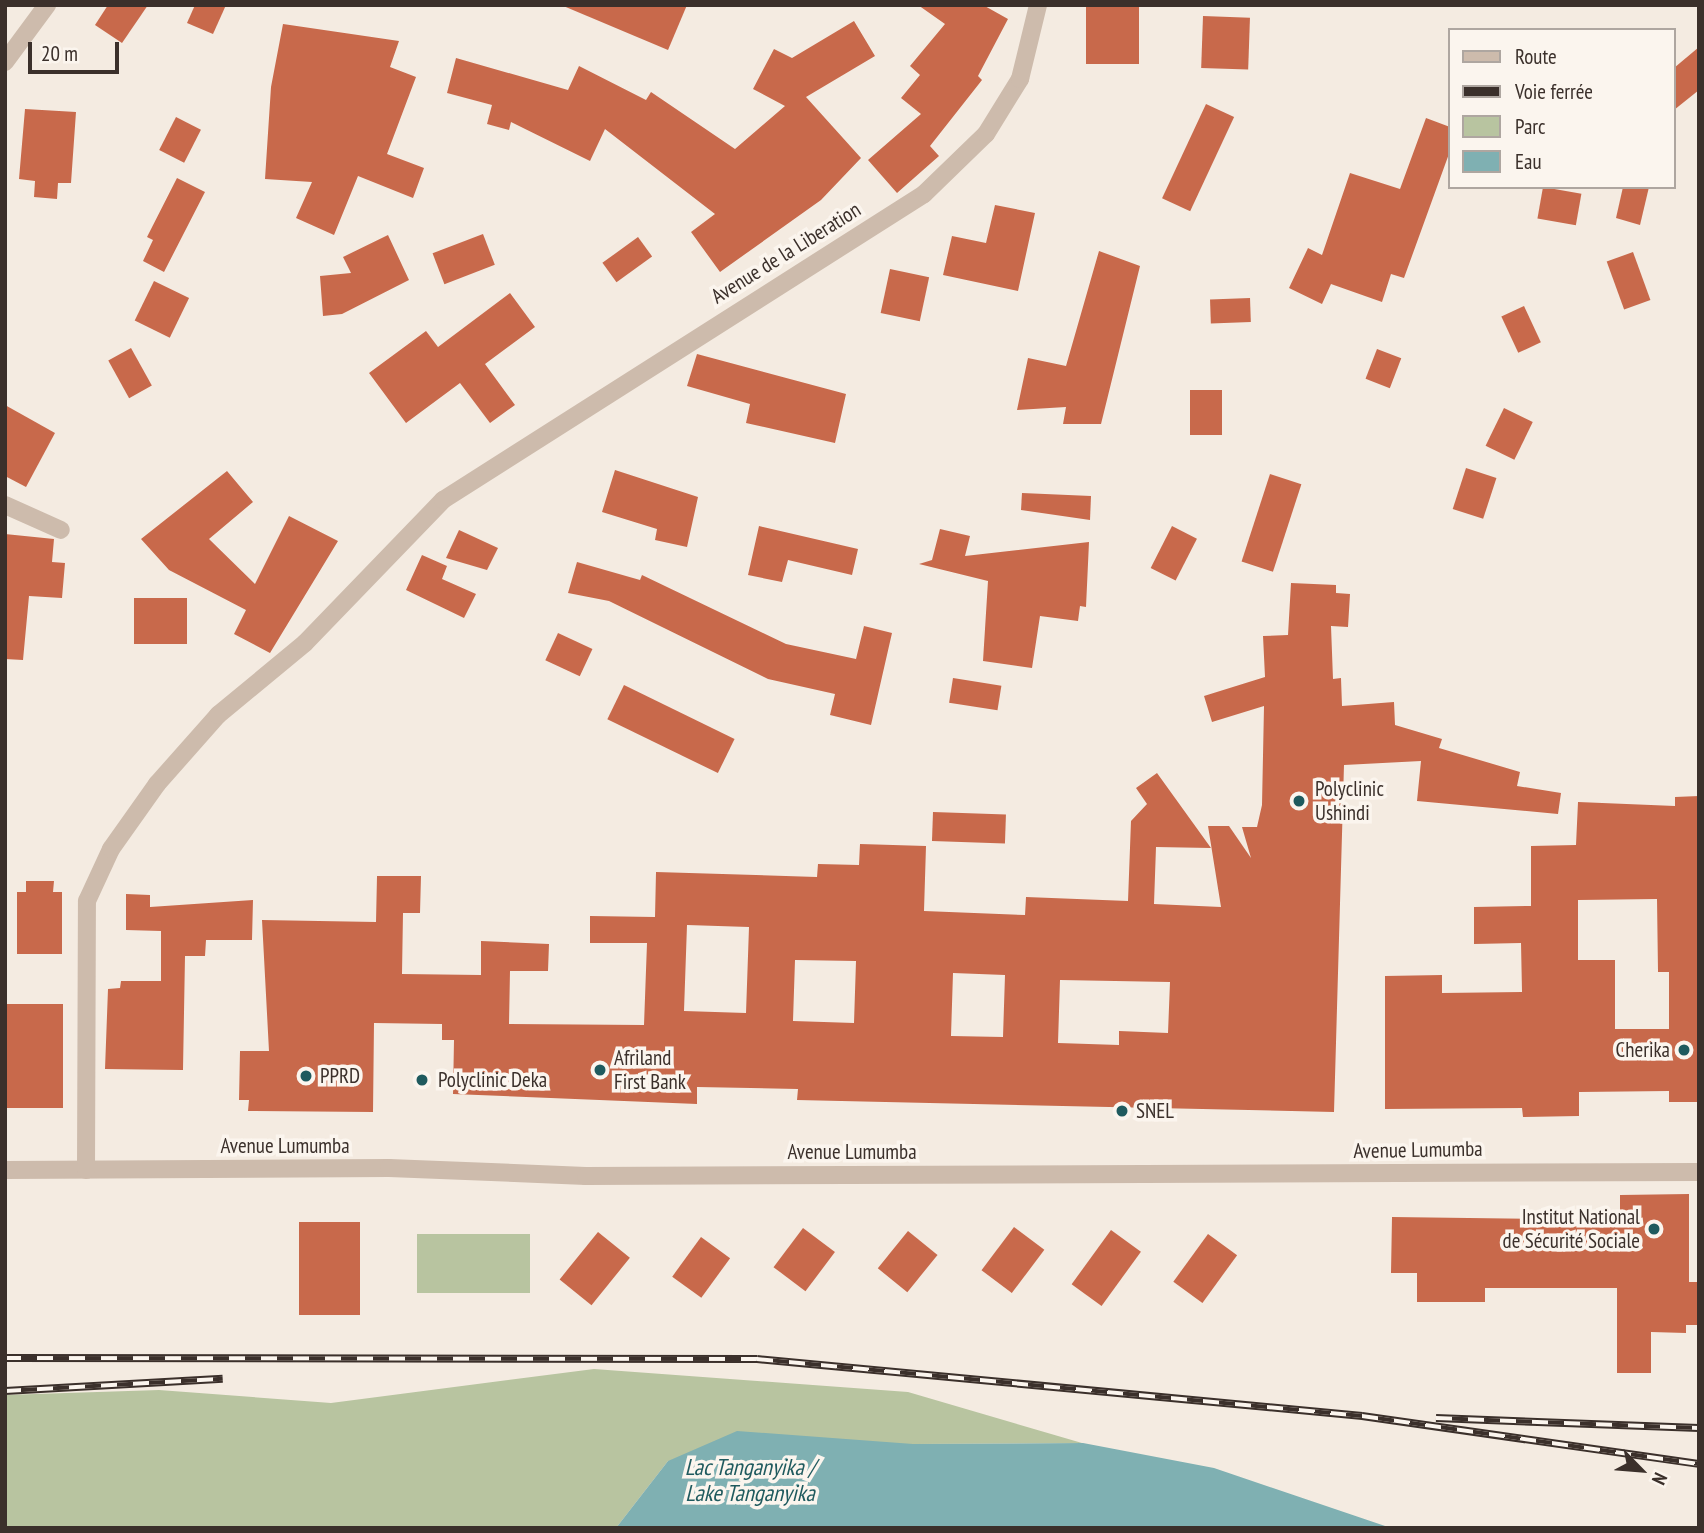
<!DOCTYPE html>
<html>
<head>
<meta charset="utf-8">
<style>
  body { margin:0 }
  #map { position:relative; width:1704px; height:1533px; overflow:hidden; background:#f4ebe1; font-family:"PT Sans Narrow",sans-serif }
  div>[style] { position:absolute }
  .green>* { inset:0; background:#b8c4a0; transform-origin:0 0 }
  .water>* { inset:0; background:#7fb0b2 }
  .building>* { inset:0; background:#c8694b; transform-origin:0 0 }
  .minor>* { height:18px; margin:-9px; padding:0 9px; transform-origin:9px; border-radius:9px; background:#cdbbac }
  .rail>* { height:8px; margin-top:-4px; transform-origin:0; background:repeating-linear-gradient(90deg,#fbf5ee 0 16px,#3b302b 0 32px); box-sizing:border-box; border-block:2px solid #3b302b }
  .dots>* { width:19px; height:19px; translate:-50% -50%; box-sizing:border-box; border:4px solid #fbf5ee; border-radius:50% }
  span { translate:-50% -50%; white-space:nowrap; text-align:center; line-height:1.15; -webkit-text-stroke:7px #fbf5ee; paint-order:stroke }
  .street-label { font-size:21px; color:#3b302b }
  .poi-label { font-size:21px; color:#3b302b }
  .left { translate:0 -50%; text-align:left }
  .right { translate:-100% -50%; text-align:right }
  .water-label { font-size:23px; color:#1f5a5e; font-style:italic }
  .frame { position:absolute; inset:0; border:7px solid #3b302b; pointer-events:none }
  .legend { position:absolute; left:1448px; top:28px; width:228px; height:161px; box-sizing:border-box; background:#fbf5ee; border:2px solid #aea6a0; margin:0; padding:9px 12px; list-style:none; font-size:21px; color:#3b302b }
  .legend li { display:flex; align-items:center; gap:14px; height:35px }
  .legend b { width:35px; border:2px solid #aea6a0 }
  .north { position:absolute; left:1606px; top:1435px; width:70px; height:70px; -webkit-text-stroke:5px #fbf5ee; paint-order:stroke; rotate:115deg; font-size:19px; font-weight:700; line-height:28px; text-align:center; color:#3b302b }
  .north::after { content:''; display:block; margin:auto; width:24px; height:32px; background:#3b302b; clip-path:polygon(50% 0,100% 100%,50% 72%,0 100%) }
  .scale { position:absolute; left:28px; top:42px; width:91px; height:32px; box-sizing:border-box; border:4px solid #3b302b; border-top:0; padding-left:9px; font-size:21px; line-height:24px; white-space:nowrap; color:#3b302b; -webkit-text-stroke:5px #fbf5ee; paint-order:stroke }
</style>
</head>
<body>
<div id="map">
  <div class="green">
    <i style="left:417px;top:1234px;width:113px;height:59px"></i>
    <i style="clip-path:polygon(594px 1369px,908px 1392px,1082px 1443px,913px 1444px,668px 1461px,616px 1528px,5px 1528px,5px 1395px,159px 1390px,331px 1403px)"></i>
  </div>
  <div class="water">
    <i style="clip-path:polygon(737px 1431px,913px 1444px,1083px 1443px,1214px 1468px,1391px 1528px,616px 1528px,668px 1461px)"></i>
  </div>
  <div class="building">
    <i style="clip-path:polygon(108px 5px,148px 5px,122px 43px,95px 25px)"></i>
    <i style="clip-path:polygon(195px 5px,226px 5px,213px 34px,187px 23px)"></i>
    <i style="clip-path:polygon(561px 5px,687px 5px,668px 50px)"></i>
    <i style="clip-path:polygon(918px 5px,983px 5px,1008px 19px,978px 76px,982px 80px,930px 146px,939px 156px,897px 193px,868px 160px,921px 114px,901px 98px,920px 75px,910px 66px,945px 24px)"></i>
    <i style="left:1086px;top:5px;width:53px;height:59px"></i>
    <i style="left:1203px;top:16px;width:47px;height:52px;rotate:2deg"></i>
    <i style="clip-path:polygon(854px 21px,875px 56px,806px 97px,861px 158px,821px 200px,720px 272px,691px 232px,715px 214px,605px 129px,590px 161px,511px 122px,509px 130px,487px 124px,492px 105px,447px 93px,456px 58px,568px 90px,579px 66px,646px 100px,651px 92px,735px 149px,785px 106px,753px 89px,774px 49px,792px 58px)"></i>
    <i style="clip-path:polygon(283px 24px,399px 41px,390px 67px,416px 77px,387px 154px,424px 168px,413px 198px,358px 176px,334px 235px,296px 218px,312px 182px,265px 179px,271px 87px)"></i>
    <i style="clip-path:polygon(1699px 47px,1699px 90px,1674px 110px,1674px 68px)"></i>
    <i style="left:1206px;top:104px;width:31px;height:104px;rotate:25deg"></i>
    <i style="clip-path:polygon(25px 109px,76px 112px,71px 183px,58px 183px,57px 199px,34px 197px,35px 181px,19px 179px)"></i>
    <i style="left:176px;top:117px;width:28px;height:37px;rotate:27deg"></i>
    <i style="clip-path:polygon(1426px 118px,1450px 127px,1450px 151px,1404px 278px,1391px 274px,1382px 302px,1331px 284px,1322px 304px,1289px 288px,1308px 248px,1322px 255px,1350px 173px,1400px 189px)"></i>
    <i style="clip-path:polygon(177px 178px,205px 192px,164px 272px,143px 261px,153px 240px,147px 237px)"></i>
    <i style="left:1543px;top:187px;width:39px;height:32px;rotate:10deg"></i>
    <i style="clip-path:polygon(1623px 187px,1649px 187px,1640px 225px,1616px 218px)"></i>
    <i style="clip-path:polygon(995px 205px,1035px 213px,1018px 291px,943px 275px,952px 236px,986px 243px)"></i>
    <i style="left:483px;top:234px;width:33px;height:54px;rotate:69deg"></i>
    <i style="clip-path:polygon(388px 235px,409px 280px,342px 314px,323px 316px,320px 276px,351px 273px,343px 257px)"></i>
    <i style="left:638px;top:237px;width:24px;height:44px;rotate:54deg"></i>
    <i style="clip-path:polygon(1099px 251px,1140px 266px,1101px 424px,1063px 424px,1066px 407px,1017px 410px,1028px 358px,1066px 366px)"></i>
    <i style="left:1633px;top:252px;width:51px;height:28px;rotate:70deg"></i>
    <i style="left:890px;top:269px;width:40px;height:45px;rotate:12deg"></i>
    <i style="left:154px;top:281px;width:39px;height:44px;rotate:26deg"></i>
    <i style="clip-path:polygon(510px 293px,535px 327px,485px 364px,515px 405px,490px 423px,460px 383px,406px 423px,369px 373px,426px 331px,438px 347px)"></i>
    <i style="left:1250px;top:298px;width:24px;height:40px;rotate:88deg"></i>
    <i style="left:1524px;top:306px;width:40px;height:25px;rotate:65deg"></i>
    <i style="left:131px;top:348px;width:43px;height:26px;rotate:61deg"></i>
    <i style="left:1377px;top:349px;width:26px;height:32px;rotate:21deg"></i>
    <i style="clip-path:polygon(697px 354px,846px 394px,835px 443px,746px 423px,750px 404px,687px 386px)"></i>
    <i style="left:1190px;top:390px;width:32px;height:45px"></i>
    <i style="clip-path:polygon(5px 405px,55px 433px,26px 487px,5px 476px)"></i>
    <i style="left:1504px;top:408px;width:32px;height:42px;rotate:26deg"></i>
    <i style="left:1466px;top:468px;width:32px;height:43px;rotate:18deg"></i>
    <i style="clip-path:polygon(615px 470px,698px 497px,687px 547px,655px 540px,657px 529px,602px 512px)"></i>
    <i style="clip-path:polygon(227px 471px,253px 502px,209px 539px,255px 584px,289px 516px,338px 541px,270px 653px,234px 634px,246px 610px,169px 570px,141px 539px)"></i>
    <i style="left:1270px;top:474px;width:33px;height:92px;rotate:18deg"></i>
    <i style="clip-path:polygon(1022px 493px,1091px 496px,1090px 520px,1021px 510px)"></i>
    <i style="clip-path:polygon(759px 526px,858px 549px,852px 575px,788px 560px,782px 582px,748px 575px)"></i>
    <i style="left:1172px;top:526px;width:28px;height:47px;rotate:27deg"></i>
    <i style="clip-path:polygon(940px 529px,970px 536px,965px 556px,1089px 542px,1086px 607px,1080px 606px,1078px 621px,1040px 616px,1032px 668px,983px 661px,988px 581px,919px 564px,932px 560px)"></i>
    <i style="clip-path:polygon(459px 530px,498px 548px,487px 570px,446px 558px)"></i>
    <i style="clip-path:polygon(5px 534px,54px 539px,52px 562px,65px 563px,62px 598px,29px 596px,23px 660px,5px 659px)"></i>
    <i style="clip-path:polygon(422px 555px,447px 566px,442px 579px,476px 594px,464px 618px,406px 590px)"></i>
    <i style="clip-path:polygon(577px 562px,640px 580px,642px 575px,786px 644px,856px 659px,864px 626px,892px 633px,871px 725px,830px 715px,835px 694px,768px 679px,609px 601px,568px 593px)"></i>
    <i style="clip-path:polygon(evenodd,1291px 583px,1336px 585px,1336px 593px,1350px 594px,1348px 627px,1331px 626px,1333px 679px,1341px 678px,1342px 706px,1394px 702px,1395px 725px,1442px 739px,1439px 748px,1520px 772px,1517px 786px,1561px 793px,1558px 814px,1417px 801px,1421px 761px,1344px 765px,1334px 1112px,797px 1100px,798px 1089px,697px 1087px,697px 1104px,453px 1094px,454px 1040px,442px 1040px,442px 1024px,374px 1023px,373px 1112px,248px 1111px,249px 1100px,239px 1100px,240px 1051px,269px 1051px,262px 920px,376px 922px,377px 876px,421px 876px,420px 913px,403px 913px,402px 974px,481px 975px,481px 941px,549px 944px,548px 971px,510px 971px,509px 1024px,644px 1025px,647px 943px,590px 943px,590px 916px,655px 917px,656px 872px,817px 877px,818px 864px,859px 865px,860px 844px,926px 846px,924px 911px,1025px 915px,1026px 897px,1128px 901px,1131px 821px,1147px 804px,1136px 788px,1157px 773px,1211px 848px,1156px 847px,1154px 904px,1221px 907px,1208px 826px,1229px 826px,1251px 858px,1242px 827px,1257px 827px,1262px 805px,1264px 706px,1212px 722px,1204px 696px,1265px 677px,1263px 636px,1288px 635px,1291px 583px,687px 925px,749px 927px,746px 1013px,684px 1011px,687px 925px,1291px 583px,795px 960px,856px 961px,854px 1023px,793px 1021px,795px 960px,1291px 583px,953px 973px,1005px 975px,1003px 1037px,951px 1036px,953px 973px,1291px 583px,1060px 980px,1170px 982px,1168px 1033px,1119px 1031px,1119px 1045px,1058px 1043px,1060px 980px)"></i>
    <i style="left:187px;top:598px;width:46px;height:53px;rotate:90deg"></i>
    <i style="left:558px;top:633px;width:38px;height:30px;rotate:25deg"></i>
    <i style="left:953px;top:678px;width:49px;height:25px;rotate:9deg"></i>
    <i style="left:624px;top:685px;width:123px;height:38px;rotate:26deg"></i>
    <i style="clip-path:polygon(evenodd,1699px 796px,1699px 1102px,1669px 1102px,1669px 1091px,1579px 1092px,1579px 1116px,1523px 1117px,1522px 1108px,1385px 1109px,1385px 976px,1442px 975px,1442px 993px,1522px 992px,1521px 943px,1474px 944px,1474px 907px,1531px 906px,1531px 846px,1576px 845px,1578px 802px,1675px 806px,1675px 797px,1699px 796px,1657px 899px,1658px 972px,1669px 972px,1669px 1029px,1615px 1029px,1615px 960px,1578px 960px,1578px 900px,1657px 899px)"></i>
    <i style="left:933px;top:812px;width:73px;height:29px;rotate:2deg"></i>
    <i style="clip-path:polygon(26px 881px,54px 881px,53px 892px,62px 892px,62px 954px,17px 954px,17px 892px,26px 892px)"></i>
    <i style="clip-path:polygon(126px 894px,150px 895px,150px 907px,253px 900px,252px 940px,206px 940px,205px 956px,185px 956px,183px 1070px,105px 1069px,108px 989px,120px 988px,121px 981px,161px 981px,161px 931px,126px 930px)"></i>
    <i style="left:5px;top:1004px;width:58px;height:104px"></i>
    <i style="clip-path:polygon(1689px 1194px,1689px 1282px,1699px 1282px,1699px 1325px,1686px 1325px,1686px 1333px,1651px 1332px,1651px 1373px,1617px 1373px,1617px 1288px,1485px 1288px,1485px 1302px,1417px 1302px,1417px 1273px,1391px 1273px,1392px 1217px,1620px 1220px,1620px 1195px)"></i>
    <i style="left:299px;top:1222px;width:61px;height:93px"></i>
    <i style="left:1014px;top:1227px;width:38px;height:54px;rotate:37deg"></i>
    <i style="left:803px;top:1228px;width:40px;height:49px;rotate:37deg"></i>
    <i style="left:1111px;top:1230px;width:37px;height:67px;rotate:36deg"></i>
    <i style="left:908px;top:1231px;width:38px;height:48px;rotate:39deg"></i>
    <i style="left:598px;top:1232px;width:41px;height:61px;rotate:39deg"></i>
    <i style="left:1208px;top:1234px;width:36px;height:59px;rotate:36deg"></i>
    <i style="left:701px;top:1237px;width:36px;height:49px;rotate:36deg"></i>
  </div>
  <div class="minor">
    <i style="left:5px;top:62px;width:71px;rotate:-53.6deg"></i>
    <i style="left:5px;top:505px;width:61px;rotate:24.1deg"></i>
    <i style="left:5px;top:1170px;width:384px;rotate:-0.3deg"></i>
    <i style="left:389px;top:1168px;width:197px;rotate:2.3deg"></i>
    <i style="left:586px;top:1176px;width:1113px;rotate:-0.21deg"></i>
    <i style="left:86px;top:1170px;width:269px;rotate:-89.8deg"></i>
    <i style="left:87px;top:901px;width:57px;rotate:-65.2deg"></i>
    <i style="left:111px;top:849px;width:80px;rotate:-54.7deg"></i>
    <i style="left:157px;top:784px;width:92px;rotate:-48.5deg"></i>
    <i style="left:218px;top:715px;width:113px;rotate:-39.6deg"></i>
    <i style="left:305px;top:643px;width:199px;rotate:-46deg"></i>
    <i style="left:443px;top:500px;width:570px;rotate:-32.46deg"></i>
    <i style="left:924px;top:194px;width:86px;rotate:-44.1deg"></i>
    <i style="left:986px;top:134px;width:65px;rotate:-58.3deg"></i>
    <i style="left:1020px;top:79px;width:76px;rotate:-76.3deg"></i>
  </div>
  <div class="rail">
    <i style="left:5px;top:1358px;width:752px;rotate:0.08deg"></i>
    <i style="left:757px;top:1359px;width:608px;rotate:5.38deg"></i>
    <i style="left:1362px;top:1416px;width:340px;rotate:8.1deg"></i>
    <i style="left:5px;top:1391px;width:218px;rotate:-3.2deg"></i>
    <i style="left:1436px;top:1418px;width:263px;rotate:2.2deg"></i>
  </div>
  <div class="dots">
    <i style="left:1299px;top:801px;background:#1f5a5e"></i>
    <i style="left:1684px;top:1050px;background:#1f5a5e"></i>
    <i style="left:600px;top:1070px;background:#1f5a5e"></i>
    <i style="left:306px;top:1076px;background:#1f5a5e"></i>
    <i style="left:422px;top:1080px;background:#1f5a5e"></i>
    <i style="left:1122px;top:1111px;background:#1f5a5e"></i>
    <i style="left:1654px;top:1229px;background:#1f5a5e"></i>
  </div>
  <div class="street-label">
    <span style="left:786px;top:253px;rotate:-32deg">Avenue de la Liberation</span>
    <span style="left:285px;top:1146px">Avenue Lumumba</span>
    <span style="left:1418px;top:1150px;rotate:-1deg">Avenue Lumumba</span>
    <span style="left:852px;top:1152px">Avenue Lumumba</span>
  </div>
  <div class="poi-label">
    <span class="left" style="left:1315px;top:801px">Polyclinic<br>Ushindi</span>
    <span class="right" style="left:1670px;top:1050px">Cherika</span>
    <span class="left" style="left:614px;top:1070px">Afriland<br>First Bank</span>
    <span class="left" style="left:320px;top:1076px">PPRD</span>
    <span class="left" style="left:438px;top:1080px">Polyclinic Deka</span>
    <span class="left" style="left:1136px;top:1111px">SNEL</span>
    <span class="right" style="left:1640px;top:1229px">Institut National<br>de Sécurité Sociale</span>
  </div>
  <div class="water-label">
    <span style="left:750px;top:1480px">Lac Tanganyika /<br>Lake Tanganyika</span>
  </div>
  <div class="frame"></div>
  <ul class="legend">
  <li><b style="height:9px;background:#cdbbac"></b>Route</li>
  <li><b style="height:9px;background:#3b302b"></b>Voie ferrée</li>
  <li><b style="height:19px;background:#b8c4a0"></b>Parc</li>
  <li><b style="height:19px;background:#7fb0b2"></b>Eau</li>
  </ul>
  <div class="north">N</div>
  <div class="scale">20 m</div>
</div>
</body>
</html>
